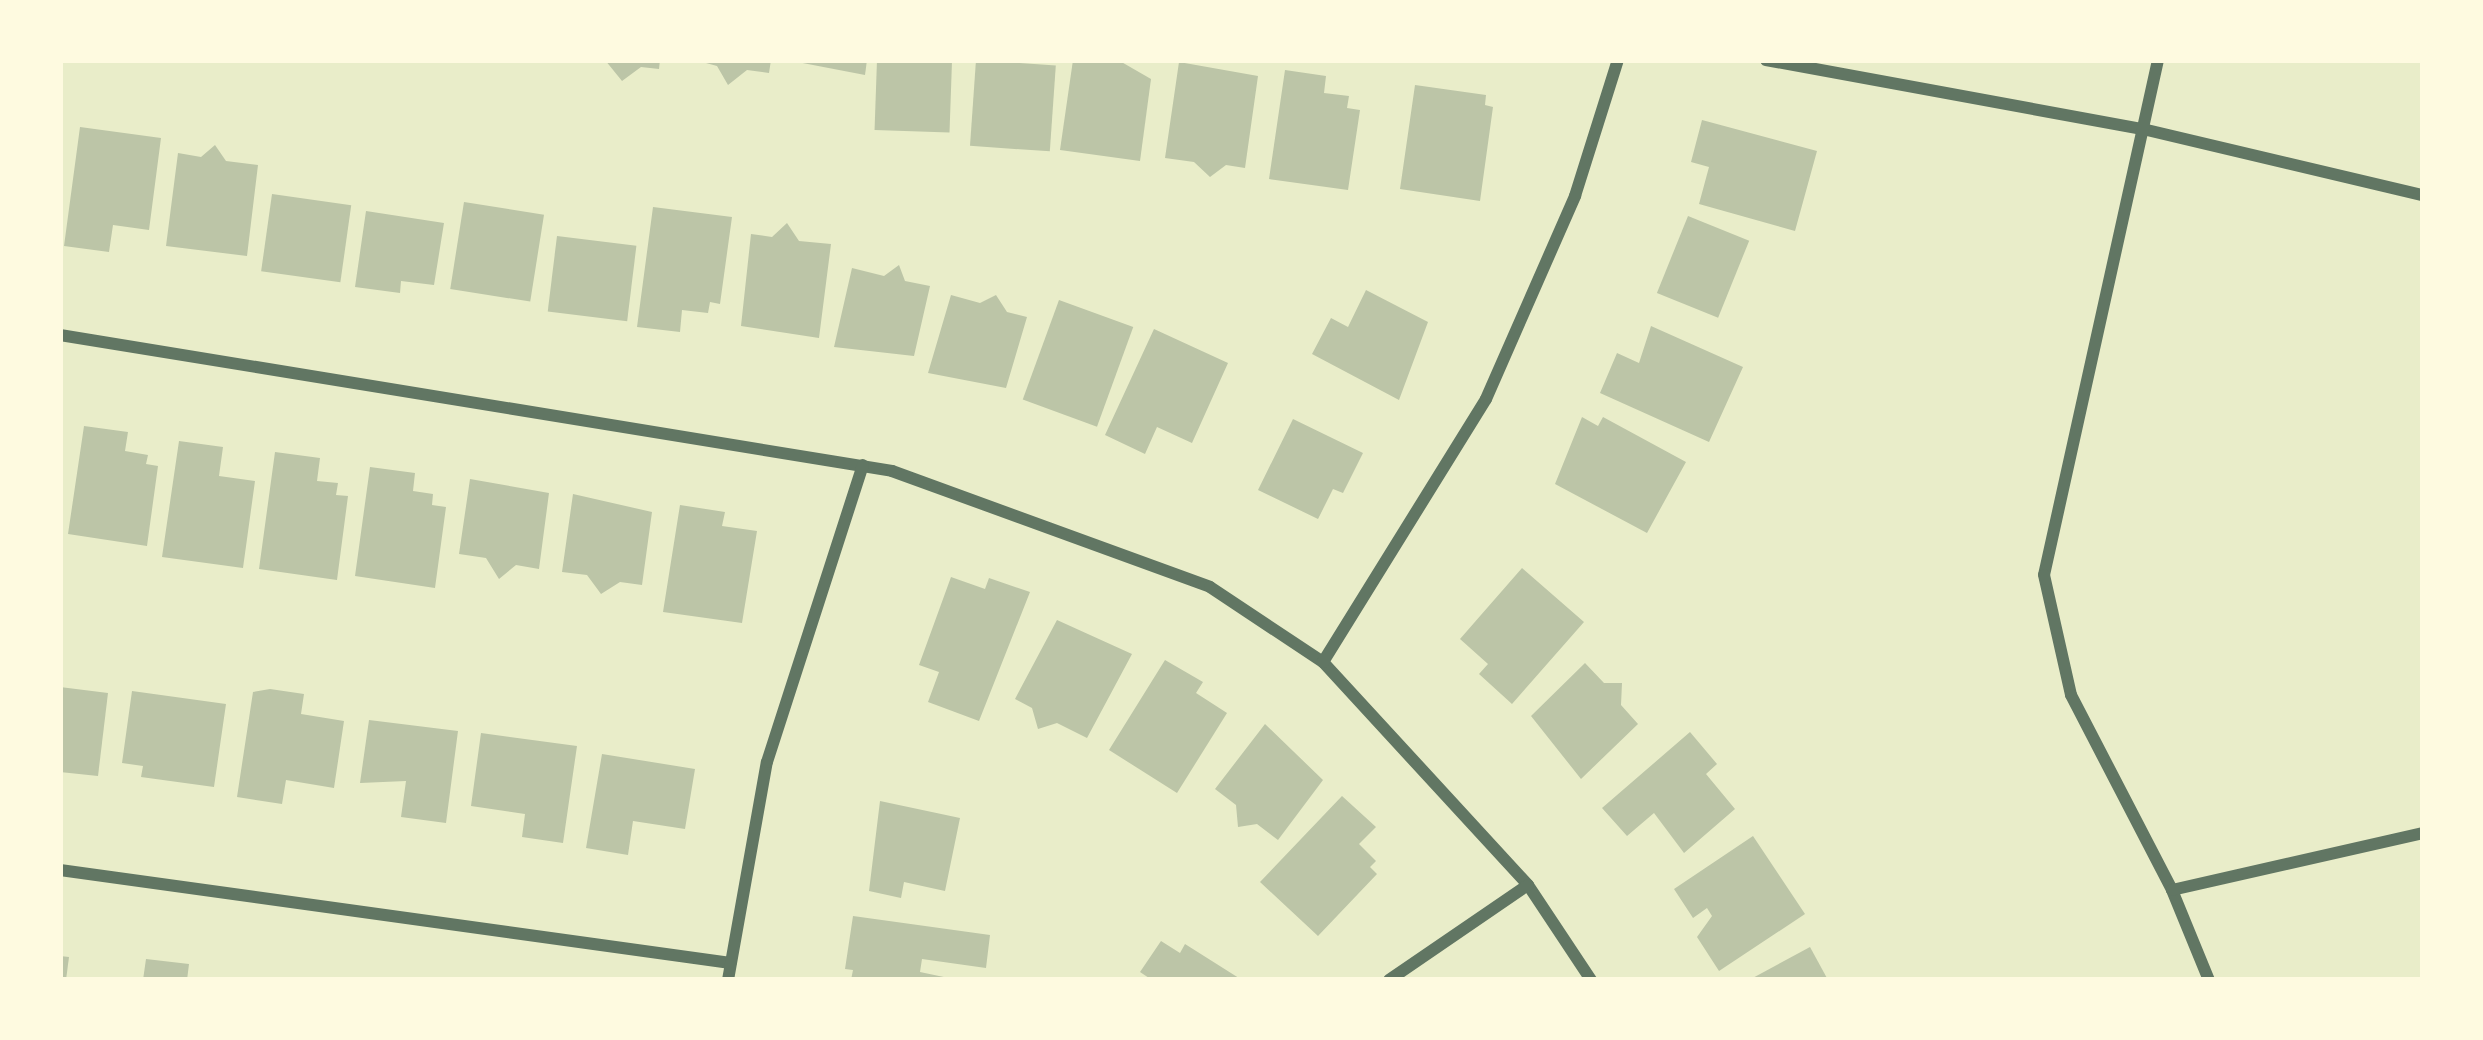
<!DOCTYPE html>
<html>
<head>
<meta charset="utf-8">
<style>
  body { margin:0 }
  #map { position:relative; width:2483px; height:1040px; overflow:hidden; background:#e9edc9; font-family:"Noto Serif",serif }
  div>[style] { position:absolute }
  .building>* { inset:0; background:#bcc5a7; transform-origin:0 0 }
  .minor>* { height:12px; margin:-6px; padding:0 6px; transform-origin:6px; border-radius:6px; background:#617663 }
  span { translate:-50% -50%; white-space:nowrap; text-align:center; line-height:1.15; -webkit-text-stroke:9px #fefae0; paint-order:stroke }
  .frame { position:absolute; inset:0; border:63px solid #fefae0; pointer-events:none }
</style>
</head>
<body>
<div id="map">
  <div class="building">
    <i style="clip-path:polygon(605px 60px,660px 60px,659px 69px,641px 67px,622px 81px)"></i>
    <i style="clip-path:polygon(695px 60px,771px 60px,769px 73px,747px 70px,728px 85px,717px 66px)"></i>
    <i style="clip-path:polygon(787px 60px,867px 60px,865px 75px)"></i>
    <i style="left:877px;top:60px;width:75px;height:70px;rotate:2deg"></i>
    <i style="left:976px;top:60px;width:80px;height:86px;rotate:4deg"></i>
    <i style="clip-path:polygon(1073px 60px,1118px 60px,1151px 79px,1140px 161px,1060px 150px)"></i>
    <i style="clip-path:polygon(1179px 62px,1258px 76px,1245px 168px,1226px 165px,1210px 177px,1194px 162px,1165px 158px)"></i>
    <i style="clip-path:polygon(1285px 70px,1326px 76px,1324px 93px,1349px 96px,1347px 108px,1360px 110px,1348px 190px,1269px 179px)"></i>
    <i style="clip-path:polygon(1415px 85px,1486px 95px,1485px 105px,1493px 107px,1480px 201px,1400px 189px)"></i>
    <i style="clip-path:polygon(1702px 120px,1817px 151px,1795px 231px,1699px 204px,1709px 167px,1691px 162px)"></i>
    <i style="clip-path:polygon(80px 127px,161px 138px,149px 230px,113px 225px,109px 252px,64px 246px)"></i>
    <i style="clip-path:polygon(215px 145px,226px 161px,258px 165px,247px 256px,166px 246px,178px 153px,201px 157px)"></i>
    <i style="left:272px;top:194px;width:80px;height:78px;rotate:8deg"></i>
    <i style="left:464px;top:202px;width:81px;height:88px;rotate:9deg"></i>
    <i style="clip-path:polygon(653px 207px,732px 217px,720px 304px,710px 302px,708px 313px,682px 310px,680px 332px,637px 327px)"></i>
    <i style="clip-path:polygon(366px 211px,444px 223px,434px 285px,401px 281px,400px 293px,355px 287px)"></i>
    <i style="left:1688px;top:216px;width:66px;height:83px;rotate:22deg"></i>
    <i style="clip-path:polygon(787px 223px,799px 241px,831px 244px,819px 338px,741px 326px,751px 234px,772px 237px)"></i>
    <i style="left:557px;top:236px;width:80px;height:76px;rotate:7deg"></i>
    <i style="clip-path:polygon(899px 265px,905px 281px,930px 286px,914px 356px,834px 347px,852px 268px,884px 276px)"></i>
    <i style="clip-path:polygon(1366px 290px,1428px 322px,1399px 400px,1312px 354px,1331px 318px,1348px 327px)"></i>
    <i style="clip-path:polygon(951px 295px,980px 303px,996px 295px,1007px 312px,1027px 317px,1006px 388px,928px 373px)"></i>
    <i style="left:1059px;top:300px;width:79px;height:106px;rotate:20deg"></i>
    <i style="clip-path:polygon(1651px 326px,1743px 367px,1709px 442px,1600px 393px,1617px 353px,1639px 363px)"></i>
    <i style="clip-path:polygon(1154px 329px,1228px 363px,1192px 443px,1157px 427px,1145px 454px,1105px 435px)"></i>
    <i style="clip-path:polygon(1582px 417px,1598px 426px,1603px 417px,1686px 462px,1647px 533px,1555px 484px)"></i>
    <i style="clip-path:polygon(1293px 419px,1363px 453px,1343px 493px,1333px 489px,1318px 519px,1258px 490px)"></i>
    <i style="clip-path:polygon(84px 426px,128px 432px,125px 451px,148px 455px,146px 464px,158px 466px,147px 546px,68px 534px)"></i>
    <i style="clip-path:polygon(179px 441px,223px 447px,219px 476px,255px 481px,243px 568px,162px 557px)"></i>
    <i style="clip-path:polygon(275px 452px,320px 458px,317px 481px,338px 483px,336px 495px,348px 496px,337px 580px,259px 569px)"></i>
    <i style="clip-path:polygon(370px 467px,415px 473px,413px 491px,433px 494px,432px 505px,446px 507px,435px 588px,355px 576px)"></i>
    <i style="clip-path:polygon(470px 479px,549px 493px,539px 569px,516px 565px,499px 579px,486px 558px,459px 554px)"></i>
    <i style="clip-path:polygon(573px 494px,652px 512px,642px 585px,620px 582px,601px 594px,587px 575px,562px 572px)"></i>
    <i style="clip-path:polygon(680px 505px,725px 512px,722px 526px,757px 531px,742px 623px,663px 612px)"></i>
    <i style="clip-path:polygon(1522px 568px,1584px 622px,1512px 704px,1479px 674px,1488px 664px,1460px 639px)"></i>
    <i style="clip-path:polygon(951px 577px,985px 589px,989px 578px,1030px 592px,979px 721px,928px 702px,939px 672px,919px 665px)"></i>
    <i style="clip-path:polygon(1057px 620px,1132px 654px,1087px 738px,1057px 723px,1038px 729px,1032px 708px,1015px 699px)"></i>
    <i style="clip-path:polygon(1165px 660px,1203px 682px,1196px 693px,1227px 713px,1177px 793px,1109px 750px)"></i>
    <i style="clip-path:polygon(1585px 663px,1604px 683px,1622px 683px,1621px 705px,1638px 724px,1581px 779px,1531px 716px)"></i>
    <i style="clip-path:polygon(60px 687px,108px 693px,98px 776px,60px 772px)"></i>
    <i style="clip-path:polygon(270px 689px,304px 694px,301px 714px,344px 721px,334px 788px,286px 780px,282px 804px,237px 797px,253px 692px)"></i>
    <i style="clip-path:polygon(132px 691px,226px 704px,214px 787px,141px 777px,143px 766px,122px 763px)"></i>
    <i style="clip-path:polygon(369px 720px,458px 731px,446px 823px,401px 817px,406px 781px,360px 783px)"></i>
    <i style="clip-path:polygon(1265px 724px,1323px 780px,1278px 840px,1257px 824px,1238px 827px,1236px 805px,1215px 789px)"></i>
    <i style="clip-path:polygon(1690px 732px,1717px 764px,1706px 774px,1735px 809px,1684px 853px,1654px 813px,1627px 836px,1602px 808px)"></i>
    <i style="clip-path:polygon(481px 733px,577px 746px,563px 843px,522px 837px,525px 814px,471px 806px)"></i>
    <i style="clip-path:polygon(602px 754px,695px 769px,685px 829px,633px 821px,628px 855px,586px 848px)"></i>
    <i style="clip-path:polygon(1342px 796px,1376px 827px,1359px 844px,1376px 861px,1370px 867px,1377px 874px,1318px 936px,1260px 882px)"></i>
    <i style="clip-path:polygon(880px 801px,960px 818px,945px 891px,904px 882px,901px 898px,869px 891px)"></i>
    <i style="clip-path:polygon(1753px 836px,1805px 914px,1719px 971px,1697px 937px,1712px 916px,1707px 908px,1693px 918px,1674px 889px)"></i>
    <i style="clip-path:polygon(853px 916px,990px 935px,986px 968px,922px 959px,920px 972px,958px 980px,851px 980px,853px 970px,845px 969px)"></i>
    <i style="clip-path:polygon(1161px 941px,1180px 953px,1185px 944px,1242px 980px,1152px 980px,1140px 972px)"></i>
    <i style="clip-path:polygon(1810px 947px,1828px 980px,1749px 980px)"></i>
    <i style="clip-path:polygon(60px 956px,69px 957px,66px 980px,60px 980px)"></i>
    <i style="clip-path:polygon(146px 959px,189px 964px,187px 980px,143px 980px)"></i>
  </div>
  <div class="minor">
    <i style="left:1766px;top:60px;width:387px;rotate:10.4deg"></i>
    <i style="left:2147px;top:130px;width:284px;rotate:13.3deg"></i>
    <i style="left:2158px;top:60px;width:527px;rotate:102.48deg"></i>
    <i style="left:2044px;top:575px;width:123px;rotate:77.3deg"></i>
    <i style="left:2071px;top:695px;width:220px;rotate:62.6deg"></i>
    <i style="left:2172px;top:890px;width:97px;rotate:67.7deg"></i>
    <i style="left:60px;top:335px;width:843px;rotate:9.28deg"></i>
    <i style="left:892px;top:471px;width:338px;rotate:20deg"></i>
    <i style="left:1210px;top:587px;width:136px;rotate:33.6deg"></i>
    <i style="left:1323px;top:662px;width:303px;rotate:47.4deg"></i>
    <i style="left:1528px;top:885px;width:114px;rotate:56.4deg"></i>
    <i style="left:1323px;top:662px;width:309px;rotate:-58.2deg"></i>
    <i style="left:1486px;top:399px;width:222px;rotate:-66.3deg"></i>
    <i style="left:1575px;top:196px;width:143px;rotate:-72.5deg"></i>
    <i style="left:60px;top:870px;width:677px;rotate:7.89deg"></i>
    <i style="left:2172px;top:890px;width:257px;rotate:-12.8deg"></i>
    <i style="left:728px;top:980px;width:221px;rotate:-79.9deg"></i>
    <i style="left:767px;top:762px;width:312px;rotate:-72.1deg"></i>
    <i style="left:1389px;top:980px;width:168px;rotate:-34.4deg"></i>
  </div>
  <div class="frame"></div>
</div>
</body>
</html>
